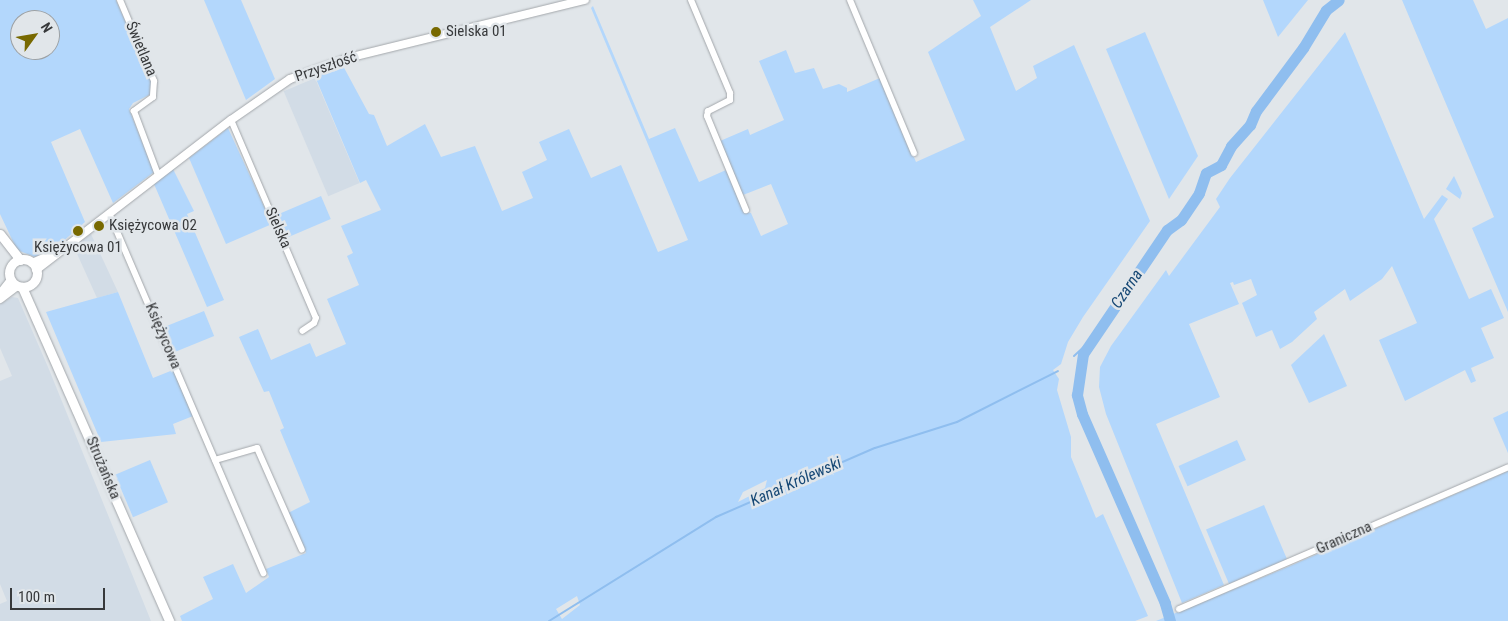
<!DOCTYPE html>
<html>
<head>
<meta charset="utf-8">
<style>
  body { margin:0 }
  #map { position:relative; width:1508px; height:621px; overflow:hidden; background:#e1e6ea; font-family:"Roboto Condensed",sans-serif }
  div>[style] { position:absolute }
  .built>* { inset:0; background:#d2dce6; transform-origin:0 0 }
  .green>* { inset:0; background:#b3d7fc; transform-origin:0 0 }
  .stream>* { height:2px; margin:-1px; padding:0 1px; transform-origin:1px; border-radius:1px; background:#8fbeef }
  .river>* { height:11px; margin:-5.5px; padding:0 5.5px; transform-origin:5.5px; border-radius:5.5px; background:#8fbeef }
  .roads { filter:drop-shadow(0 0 1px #a3a7ab) drop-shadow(0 0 1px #a3a7ab) }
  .minor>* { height:6px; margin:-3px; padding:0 3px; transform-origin:3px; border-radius:3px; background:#fff }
  .tertiary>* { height:8px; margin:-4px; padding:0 4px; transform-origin:4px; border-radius:4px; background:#fff }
  .secondary>* { height:9px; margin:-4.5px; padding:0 4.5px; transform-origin:4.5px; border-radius:4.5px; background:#fff }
  .secondary>.ring { margin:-4.5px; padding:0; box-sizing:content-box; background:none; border:9px solid #fff; border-radius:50% }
  .dots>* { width:14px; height:14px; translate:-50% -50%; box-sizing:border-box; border:2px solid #e1e6ea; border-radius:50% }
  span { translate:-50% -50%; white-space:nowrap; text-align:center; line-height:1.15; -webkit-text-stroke:5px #e1e6ea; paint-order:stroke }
  .poi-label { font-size:15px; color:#37393b }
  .left { translate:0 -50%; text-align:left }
  .street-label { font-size:15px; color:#37393b }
  .water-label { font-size:16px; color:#164875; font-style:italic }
  .north { position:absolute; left:10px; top:10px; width:50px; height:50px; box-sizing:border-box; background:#e1e6ea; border:1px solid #9da1a4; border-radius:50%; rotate:58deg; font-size:14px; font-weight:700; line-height:20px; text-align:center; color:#37393b }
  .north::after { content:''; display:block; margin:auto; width:18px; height:22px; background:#786900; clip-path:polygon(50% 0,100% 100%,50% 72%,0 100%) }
  .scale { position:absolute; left:10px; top:588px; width:95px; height:22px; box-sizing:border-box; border:2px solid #37393b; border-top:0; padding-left:6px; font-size:15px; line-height:18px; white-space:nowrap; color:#37393b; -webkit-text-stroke:4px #e1e6ea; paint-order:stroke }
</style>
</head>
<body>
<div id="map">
  <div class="built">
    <i style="left:315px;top:78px;width:114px;height:34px;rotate:67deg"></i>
    <i style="clip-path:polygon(91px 234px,118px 292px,97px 298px,74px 247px)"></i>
    <i style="clip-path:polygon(12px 297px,18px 298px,48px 367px,151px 621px,0 621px,0 604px,7px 601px,0 584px,0 381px,12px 376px,0 348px,0 304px)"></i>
  </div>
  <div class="green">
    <i style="clip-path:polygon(evenodd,0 0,116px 0,152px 83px,151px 94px,133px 103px,129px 109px,154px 172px,113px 203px,80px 129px,51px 142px,85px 222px,60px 244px,35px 257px,17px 250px,0 214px,0 0,20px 20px,50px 20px,50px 50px,20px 50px,20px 20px)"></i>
    <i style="clip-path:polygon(204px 0,241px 0,275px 79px,246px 100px)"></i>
    <i style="clip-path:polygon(evenodd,973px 0,1031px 0,990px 27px,1016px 91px,1037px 78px,1033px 66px,1074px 45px,1150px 221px,1083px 317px,1068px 342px,1061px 364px,1053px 370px,1059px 379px,1057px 390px,1071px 437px,1071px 457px,1096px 518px,1103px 514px,1148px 616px,1135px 621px,182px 621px,180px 616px,213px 599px,203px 577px,233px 564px,246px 593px,269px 577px,266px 569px,306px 553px,288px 513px,310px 502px,280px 430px,284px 428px,269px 391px,264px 392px,239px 337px,258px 329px,271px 360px,310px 343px,316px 357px,346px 344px,327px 299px,359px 285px,347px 256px,353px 253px,341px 226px,381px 210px,366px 180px,360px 183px,314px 74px,342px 64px,369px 114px,374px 115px,387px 146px,425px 124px,441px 157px,475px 146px,502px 211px,533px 198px,522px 172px,547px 160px,539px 142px,569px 129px,591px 178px,621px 165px,658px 252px,688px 240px,591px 8px,593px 6px,649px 139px,675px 128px,699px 182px,726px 170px,744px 212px,751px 213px,761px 236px,788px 224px,771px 184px,743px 195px,720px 141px,748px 129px,750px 135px,784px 120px,759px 61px,786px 50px,795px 73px,814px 68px,823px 89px,839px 84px,847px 88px,847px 92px,880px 78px,916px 162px,965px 140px,928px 52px,981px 16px,973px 0,767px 480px,765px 488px,738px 502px,743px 492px,767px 480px,973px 0,577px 596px,580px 605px,562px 619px,556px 609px,577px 596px)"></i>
    <i style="clip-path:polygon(1263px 0,1308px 0,1278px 37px)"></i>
    <i style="clip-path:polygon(1402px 0,1473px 0,1486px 29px,1508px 18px,1508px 312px,1472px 228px,1494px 217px)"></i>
    <i style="clip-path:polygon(1145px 32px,1198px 156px,1169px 199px,1106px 49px)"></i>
    <i style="clip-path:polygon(1345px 32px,1424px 219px,1442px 195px,1448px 199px,1434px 219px,1469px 299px,1491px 289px,1504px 318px,1481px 328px,1494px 358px,1471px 368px,1476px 381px,1471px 383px,1465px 370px,1405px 401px,1379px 340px,1417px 323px,1392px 266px,1382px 279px,1350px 301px,1345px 289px,1314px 312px,1317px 319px,1292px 342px,1280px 349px,1272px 330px,1256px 337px,1242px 303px,1257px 295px,1251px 279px,1234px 285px,1233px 282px,1230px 283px,1239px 304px,1189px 324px,1220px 397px,1156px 424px,1224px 585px,1182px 603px,1106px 414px,1099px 387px,1100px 367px,1111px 346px,1166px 270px,1169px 276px,1220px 207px,1216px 199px,1230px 178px)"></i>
    <i style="clip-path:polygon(228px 128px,272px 224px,226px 244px,189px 158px)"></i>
    <i style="clip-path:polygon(173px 169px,194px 211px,187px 214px,224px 300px,207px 307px,154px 184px)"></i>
    <i style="clip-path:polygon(1454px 176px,1462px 193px,1460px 199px,1446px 189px)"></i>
    <i style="left:321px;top:196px;width:25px;height:49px;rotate:67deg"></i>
    <i style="clip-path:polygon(118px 292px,153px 378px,173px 370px,193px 416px,173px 424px,176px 434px,101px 442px,46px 312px)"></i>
    <i style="left:204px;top:311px;width:27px;height:45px;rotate:68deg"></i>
    <i style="clip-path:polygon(1324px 334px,1347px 386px,1309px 403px,1291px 365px)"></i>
    <i style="clip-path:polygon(1508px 411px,1508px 453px,1493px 418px)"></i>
    <i style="left:1237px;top:440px;width:22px;height:64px;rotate:66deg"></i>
    <i style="left:150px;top:460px;width:46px;height:38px;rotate:67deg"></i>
    <i style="clip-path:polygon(1508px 471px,1508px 621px,1156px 621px,1290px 566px)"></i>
    <i style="left:1264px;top:505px;width:59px;height:63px;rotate:67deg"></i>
  </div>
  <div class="stream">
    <i style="left:1074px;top:356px;width:21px;rotate:-43deg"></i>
    <i style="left:549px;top:621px;width:197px;rotate:-31.9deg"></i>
    <i style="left:716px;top:517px;width:173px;rotate:-23.5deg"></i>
    <i style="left:875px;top:448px;width:86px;rotate:-17.6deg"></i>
    <i style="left:957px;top:422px;width:113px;rotate:-26.8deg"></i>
  </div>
  <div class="river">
    <i style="left:1170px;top:621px;width:19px;rotate:-106deg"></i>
    <i style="left:1165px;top:603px;width:206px;rotate:-113.7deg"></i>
    <i style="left:1082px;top:414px;width:20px;rotate:-105deg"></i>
    <i style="left:1077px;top:395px;width:41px;rotate:-81.7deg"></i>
    <i style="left:1083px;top:354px;width:150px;rotate:-55.9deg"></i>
    <i style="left:1167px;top:230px;width:17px;rotate:-36deg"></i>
    <i style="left:1181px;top:220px;width:32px;rotate:-56deg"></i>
    <i style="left:1199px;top:193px;width:21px;rotate:-71deg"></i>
    <i style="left:1206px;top:173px;width:17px;rotate:-28deg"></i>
    <i style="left:1221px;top:165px;width:21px;rotate:-62deg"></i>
    <i style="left:1231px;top:146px;width:28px;rotate:-48deg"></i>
    <i style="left:1250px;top:125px;width:15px;rotate:-67deg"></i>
    <i style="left:1256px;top:111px;width:79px;rotate:-53.3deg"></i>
    <i style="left:1303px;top:48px;width:44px;rotate:-58.8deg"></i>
    <i style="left:1326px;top:10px;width:16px;rotate:-38deg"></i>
  </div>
  <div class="roads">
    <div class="minor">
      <i style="left:120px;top:0;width:88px;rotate:67.2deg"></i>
      <i style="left:154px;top:81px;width:16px;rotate:94deg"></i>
      <i style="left:153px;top:97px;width:24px;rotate:144deg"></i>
      <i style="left:134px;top:111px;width:68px;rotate:69.4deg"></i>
      <i style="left:691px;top:0;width:101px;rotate:67.2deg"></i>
      <i style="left:730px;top:93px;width:7px;rotate:90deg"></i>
      <i style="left:730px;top:100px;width:25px;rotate:153deg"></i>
      <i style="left:708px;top:111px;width:5px;rotate:101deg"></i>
      <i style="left:707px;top:116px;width:102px;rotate:67.5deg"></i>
      <i style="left:850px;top:0;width:166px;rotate:67.3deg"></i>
      <i style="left:231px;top:120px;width:215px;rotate:66.8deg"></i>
      <i style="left:316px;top:318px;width:5px;rotate:112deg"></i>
      <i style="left:314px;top:323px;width:14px;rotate:146deg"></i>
      <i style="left:109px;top:213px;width:392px;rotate:66.8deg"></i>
      <i style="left:215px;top:460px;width:44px;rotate:-15.9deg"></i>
      <i style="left:257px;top:448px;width:111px;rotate:66.2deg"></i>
      <i style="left:1179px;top:609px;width:358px;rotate:-23.3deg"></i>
    </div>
    <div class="tertiary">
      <i style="left:32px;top:263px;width:25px;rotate:-23deg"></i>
      <i style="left:36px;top:270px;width:246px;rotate:-37.6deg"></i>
      <i style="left:231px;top:120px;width:72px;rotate:-34.8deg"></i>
      <i style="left:290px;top:79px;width:62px;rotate:-19.9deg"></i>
      <i style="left:348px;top:58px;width:244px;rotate:-13.8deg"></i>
      <i style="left:0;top:294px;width:18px;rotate:-52deg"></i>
      <i style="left:0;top:299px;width:21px;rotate:-37deg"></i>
    </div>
    <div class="secondary">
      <i style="left:0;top:234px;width:33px;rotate:52deg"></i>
      <i class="ring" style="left:9px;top:259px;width:19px;height:19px"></i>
      <i style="left:22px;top:287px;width:365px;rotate:66.2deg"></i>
    </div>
  </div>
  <div class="dots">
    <i style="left:436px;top:32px;background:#786900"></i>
    <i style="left:99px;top:226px;background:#786900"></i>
    <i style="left:78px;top:231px;background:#786900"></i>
  </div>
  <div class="poi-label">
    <span class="left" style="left:446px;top:32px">Sielska 01</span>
    <span class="left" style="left:109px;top:226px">Księżycowa 02</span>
    <span style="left:78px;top:248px">Księżycowa 01</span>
  </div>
  <div class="street-label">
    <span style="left:141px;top:49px;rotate:67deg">Świetlana</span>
    <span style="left:326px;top:67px;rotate:-19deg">Przyszłość</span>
    <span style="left:278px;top:228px;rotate:66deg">Sielska</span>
    <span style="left:163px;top:336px;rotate:67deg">Księżycowa</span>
    <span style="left:103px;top:468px;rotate:67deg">Strużańska</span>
    <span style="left:1344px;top:538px;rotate:-24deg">Graniczna</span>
  </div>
  <div class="water-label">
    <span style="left:1127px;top:289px;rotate:-56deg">Czarna</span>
    <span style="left:796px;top:482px;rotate:-24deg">Kanał Królewski</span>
  </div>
  <div class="north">N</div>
  <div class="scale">100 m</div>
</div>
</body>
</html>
